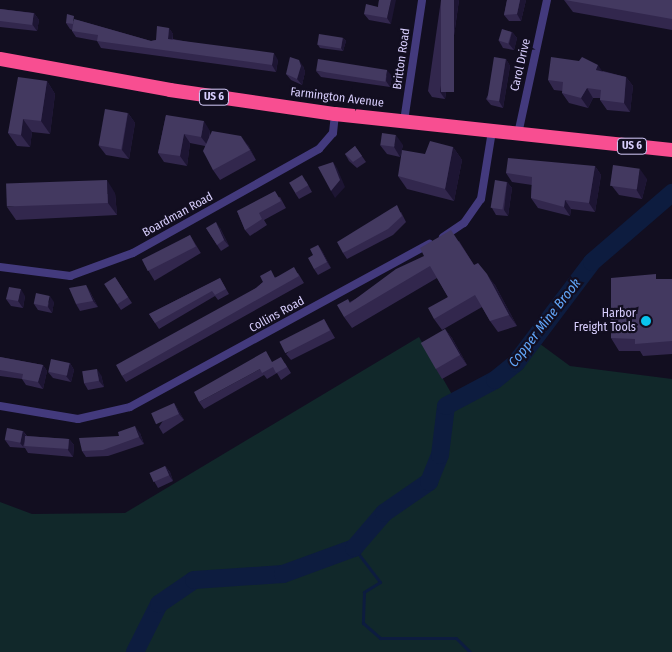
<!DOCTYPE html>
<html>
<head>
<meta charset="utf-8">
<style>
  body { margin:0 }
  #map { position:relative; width:672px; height:652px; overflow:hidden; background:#120e20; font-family:"Fira Sans Condensed",sans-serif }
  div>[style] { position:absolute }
  .green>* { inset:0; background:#11282a }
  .stream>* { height:3px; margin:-1.5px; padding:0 1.5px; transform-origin:1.5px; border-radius:1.5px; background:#0d1c3f }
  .river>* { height:18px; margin:-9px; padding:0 9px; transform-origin:9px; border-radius:9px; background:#0d1c3f }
  .street>* { height:8px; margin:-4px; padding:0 4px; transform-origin:4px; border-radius:4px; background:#433a7d }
  .highway>* { height:14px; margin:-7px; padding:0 7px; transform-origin:7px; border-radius:7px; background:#f84e91 }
  .wall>* { inset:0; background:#32274d; transform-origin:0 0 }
  .shaded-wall>* { inset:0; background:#1d1533 }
  .building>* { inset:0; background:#433960; transform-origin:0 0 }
  .dots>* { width:14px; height:14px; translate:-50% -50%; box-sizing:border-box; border:2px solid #120e20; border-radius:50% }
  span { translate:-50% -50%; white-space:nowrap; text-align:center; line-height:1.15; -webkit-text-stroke:4.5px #120e20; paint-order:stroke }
  .shield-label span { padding:1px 4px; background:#120e20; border:1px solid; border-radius:4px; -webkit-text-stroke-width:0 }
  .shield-label { font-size:11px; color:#d8cefd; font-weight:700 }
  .street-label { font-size:12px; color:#d8cefd }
  .poi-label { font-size:12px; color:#d8cefd }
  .right { translate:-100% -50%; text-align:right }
  .water-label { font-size:14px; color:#61a6f9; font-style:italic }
</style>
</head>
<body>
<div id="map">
  <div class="green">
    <i style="clip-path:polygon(419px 337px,454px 398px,495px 380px,536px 341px,570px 366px,672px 379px,672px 652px,0 652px,0 502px,32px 514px,125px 513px)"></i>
  </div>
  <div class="stream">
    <i style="left:354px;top:548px;width:43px;rotate:52.6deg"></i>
    <i style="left:380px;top:582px;width:19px;rotate:148deg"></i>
    <i style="left:364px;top:592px;width:31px;rotate:92deg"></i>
    <i style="left:363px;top:623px;width:23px;rotate:41deg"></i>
    <i style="left:380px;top:638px;width:76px"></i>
    <i style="left:456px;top:638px;width:20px;rotate:45deg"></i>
  </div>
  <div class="river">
    <i style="left:135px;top:652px;width:54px;rotate:-63.4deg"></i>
    <i style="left:159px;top:604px;width:42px;rotate:-34.4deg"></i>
    <i style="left:194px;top:580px;width:89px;rotate:-3.9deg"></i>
    <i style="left:283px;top:574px;width:76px;rotate:-20.1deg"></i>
    <i style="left:354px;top:548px;width:46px;rotate:-49.4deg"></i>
    <i style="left:384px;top:513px;width:55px;rotate:-34.6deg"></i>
    <i style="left:429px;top:482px;width:29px;rotate:-68deg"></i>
    <i style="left:440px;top:455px;width:49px;rotate:-83deg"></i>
    <i style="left:446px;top:406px;width:55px;rotate:-28deg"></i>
    <i style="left:495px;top:380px;width:27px;rotate:-39deg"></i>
    <i style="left:516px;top:363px;width:126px;rotate:-53deg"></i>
    <i style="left:592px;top:262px;width:106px;rotate:-40.8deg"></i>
  </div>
  <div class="street">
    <i style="left:404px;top:121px;width:122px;rotate:-81.5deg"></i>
    <i style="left:518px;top:134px;width:137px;rotate:-77.8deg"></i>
    <i style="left:443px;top:237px;width:25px;rotate:-34deg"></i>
    <i style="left:464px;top:223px;width:29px;rotate:-55deg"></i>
    <i style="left:481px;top:199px;width:69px;rotate:-80.8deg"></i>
    <i style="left:0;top:267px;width:71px;rotate:7.3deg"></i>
    <i style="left:70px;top:276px;width:67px;rotate:-20.1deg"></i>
    <i style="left:133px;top:253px;width:213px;rotate:-29.2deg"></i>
    <i style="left:319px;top:149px;width:21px;rotate:-49deg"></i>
    <i style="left:333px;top:133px;width:19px;rotate:-84deg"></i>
    <i style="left:0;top:406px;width:79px;rotate:9.5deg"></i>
    <i style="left:78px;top:419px;width:53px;rotate:-13deg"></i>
    <i style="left:130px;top:407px;width:341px;rotate:-28.6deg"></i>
  </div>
  <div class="highway">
    <i style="left:0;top:59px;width:173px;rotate:10.3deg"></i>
    <i style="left:170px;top:90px;width:167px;rotate:8.3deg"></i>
    <i style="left:335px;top:114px;width:339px;rotate:6.1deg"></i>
  </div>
  <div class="wall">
    <i style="clip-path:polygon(379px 0,391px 24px,369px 20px,364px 14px,378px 7px)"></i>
    <i style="clip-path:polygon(441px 0,459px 0,445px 99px,432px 97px,428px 91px)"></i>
    <i style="clip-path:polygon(507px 0,526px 0,521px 21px,509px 21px,504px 15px)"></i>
    <i style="clip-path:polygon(564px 0,672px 0,672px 30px,573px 12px)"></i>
    <i style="clip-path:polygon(0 9px,34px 13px,39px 20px,37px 31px,0 27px)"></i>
    <i style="clip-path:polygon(77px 20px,151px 41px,156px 40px,169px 28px,173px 34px,173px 39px,278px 60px,276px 72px,101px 48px,97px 41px,76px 37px,72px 31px,72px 30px,70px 29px,66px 23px)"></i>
    <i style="clip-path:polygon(512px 32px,517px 38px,514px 50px,503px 48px,499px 41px)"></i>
    <i style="clip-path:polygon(343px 38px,346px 41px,343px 51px,320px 48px,318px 45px)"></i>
    <i style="clip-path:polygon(506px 59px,510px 66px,503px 108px,491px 105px,486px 99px)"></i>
    <i style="clip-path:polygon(303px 66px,305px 72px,302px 85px,291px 80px,286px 74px)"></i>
    <i style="clip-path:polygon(316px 71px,392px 76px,390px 87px,321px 77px)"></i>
    <i style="clip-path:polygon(603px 71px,626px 77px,633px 86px,630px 112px,607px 110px,600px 100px,600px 98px,593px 98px,588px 108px,569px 103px,562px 93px,563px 91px,554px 90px,548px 80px)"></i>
    <i style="clip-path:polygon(47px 81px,55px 94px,50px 134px,32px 132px,30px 147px,17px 146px,8px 133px)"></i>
    <i style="clip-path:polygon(128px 113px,135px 123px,129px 159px,106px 155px,99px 146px)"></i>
    <i style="clip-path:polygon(166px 115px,210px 131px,210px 136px,248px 145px,256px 160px,220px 180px,213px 170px,205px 146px,190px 143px,187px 166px,164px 162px,158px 153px)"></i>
    <i style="clip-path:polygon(380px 145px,403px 145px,400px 157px,387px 154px)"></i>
    <i style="clip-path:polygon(355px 146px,366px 162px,357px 168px,349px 161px,345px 154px)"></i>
    <i style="clip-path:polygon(453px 147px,462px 160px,454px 201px,407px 189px,398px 176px,425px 154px)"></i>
    <i style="clip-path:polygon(595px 166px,601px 175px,595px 212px,571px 209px,570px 216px,538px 208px,531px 198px,532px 185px,512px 182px,506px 173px)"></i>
    <i style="clip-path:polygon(647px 179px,642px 199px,619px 195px,612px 186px)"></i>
    <i style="clip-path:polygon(306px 181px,312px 192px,299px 199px,295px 193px)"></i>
    <i style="clip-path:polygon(507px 182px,512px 188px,508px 216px,496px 215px,492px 208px)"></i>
    <i style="clip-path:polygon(115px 193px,117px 215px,16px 220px,7px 207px)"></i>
    <i style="clip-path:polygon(280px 197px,286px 208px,264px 220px,267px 225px,250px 236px,245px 230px,237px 211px)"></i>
    <i style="clip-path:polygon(401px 212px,406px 222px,393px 235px,347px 259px,343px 253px)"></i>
    <i style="clip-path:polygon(206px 228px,220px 228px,229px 246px,221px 251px)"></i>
    <i style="left:190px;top:235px;width:21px;height:54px;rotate:59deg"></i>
    <i style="clip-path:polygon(459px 241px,474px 265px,495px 285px,517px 326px,498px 332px,490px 321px,482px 307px,442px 330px,434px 319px,448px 297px,437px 278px,352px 328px,344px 317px,350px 302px)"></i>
    <i style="clip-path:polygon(318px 245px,322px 251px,331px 268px,318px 275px,314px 269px,313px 255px)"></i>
    <i style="clip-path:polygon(298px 273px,304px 283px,126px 382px,122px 376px,256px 288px,263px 282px,276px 277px)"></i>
    <i style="clip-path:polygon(115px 277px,132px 303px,121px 310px,117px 304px)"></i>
    <i style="clip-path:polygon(220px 278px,229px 294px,218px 300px,215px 296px,159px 329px,149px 314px)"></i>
    <i style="clip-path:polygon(660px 279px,672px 279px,672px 354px,643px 356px,640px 351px,619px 351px,611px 338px)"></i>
    <i style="clip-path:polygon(86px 285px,90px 292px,98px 307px,80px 311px,76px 304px)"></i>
    <i style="clip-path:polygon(25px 296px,23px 308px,11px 306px,6px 299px)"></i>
    <i style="clip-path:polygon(54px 302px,52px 313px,38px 310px,34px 304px)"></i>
    <i style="clip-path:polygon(324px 319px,335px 338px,291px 360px,286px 354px)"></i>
    <i style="clip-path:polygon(445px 329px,452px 338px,467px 365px,442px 379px,436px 369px)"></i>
    <i style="clip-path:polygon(0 357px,43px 365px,47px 371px,43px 389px,26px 385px,22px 379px,0 376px)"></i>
    <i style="clip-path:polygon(273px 362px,285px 363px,291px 373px,281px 380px,277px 373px,267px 379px,264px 375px,204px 409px,199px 402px)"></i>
    <i style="clip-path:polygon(70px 363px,74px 370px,71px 382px,53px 378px,48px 372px)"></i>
    <i style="clip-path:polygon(101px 375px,104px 387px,88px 390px,84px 383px)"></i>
    <i style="clip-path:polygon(174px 403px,184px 420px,163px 434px,159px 427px)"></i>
    <i style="clip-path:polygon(23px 431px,27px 436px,69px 439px,74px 445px,73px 457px,28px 453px,25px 448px,10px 447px,5px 440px)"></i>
    <i style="clip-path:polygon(140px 433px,144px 444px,108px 456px,86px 457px,82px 451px,119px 436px)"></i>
    <i style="clip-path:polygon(165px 466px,170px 472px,173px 481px,158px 488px,154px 481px)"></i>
  </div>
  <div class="shaded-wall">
    <i style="clip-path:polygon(391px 0,396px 0,391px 24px,387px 18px)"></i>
    <i style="clip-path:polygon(454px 0,459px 0,445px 99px,440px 92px)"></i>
    <i style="clip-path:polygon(520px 0,526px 0,521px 21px,517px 14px)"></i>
    <i style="clip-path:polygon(34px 13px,39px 20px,37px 31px,32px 24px)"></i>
    <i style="clip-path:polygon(169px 28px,173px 34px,172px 45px,168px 39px)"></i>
    <i style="clip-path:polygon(512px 32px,517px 38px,514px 50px,509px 44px)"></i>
    <i style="clip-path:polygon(343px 38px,346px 41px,343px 51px,341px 48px)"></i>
    <i style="clip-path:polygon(274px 53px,278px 60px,276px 72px,272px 65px)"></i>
    <i style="clip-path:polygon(506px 59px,510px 66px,503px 108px,499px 101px)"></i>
    <i style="clip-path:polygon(299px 60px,303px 66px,305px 72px,302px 85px,297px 79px)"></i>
    <i style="clip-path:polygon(598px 65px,605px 75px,596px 70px)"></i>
    <i style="clip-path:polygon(387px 70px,392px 76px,390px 87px,386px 81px)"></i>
    <i style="clip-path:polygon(626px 77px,633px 86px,630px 112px,624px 103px)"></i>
    <i style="clip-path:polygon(47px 81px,55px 94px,50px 134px,41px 121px)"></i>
    <i style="clip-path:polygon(587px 88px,593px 98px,588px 108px,581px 98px)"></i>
    <i style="clip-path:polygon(128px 113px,135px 123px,129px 159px,122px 150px)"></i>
    <i style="clip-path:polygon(23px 119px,32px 132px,30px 147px,21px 135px)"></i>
    <i style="clip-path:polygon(204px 121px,210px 131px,208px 146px,201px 137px)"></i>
    <i style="clip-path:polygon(184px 134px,190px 143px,187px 166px,180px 156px)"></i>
    <i style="clip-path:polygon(396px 135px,403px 145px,400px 157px,394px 147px)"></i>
    <i style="clip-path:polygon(241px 136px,248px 145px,256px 160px,250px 150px)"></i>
    <i style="clip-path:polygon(453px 147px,462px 160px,454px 201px,445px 189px)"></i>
    <i style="clip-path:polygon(333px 162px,337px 168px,345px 187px,335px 198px,331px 191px)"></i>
    <i style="clip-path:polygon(595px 166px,601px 175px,595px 212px,589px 203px)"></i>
    <i style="clip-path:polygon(640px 169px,647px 179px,642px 199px,636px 189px)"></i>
    <i style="clip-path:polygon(107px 180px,115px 193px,117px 215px,108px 203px)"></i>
    <i style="clip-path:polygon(507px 182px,512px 188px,508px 216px,504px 210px)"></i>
    <i style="clip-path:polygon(565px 200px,571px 209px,570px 216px,564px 207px)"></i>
    <i style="clip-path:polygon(216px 222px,220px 228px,229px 246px,224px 240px)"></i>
    <i style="clip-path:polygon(318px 245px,322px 251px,331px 268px,327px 262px)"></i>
    <i style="clip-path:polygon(487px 274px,495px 285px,517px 326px,509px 315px)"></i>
    <i style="clip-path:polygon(86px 285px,90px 292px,98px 307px,93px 301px)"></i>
    <i style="clip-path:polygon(21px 289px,25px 296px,23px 308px,18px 301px)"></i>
    <i style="clip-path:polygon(50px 296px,54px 302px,52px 313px,48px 307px)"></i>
    <i style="clip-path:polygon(445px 329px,452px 338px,467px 365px,460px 355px)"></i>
    <i style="clip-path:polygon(70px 363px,74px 370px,71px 382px,66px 376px)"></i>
    <i style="clip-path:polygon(43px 365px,47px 371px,43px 389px,38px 382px)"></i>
    <i style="clip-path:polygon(97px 369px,101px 375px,104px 387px,99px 381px)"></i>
    <i style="clip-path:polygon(174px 403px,178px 409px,184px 420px,179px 414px)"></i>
    <i style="clip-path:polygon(135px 426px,140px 433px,144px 444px,139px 437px)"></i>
    <i style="clip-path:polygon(23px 431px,27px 437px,23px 446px,25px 449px,20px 443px)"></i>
    <i style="clip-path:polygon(69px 439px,74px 445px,73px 457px,68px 450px)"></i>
    <i style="clip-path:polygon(165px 466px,170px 472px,173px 481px,169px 475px)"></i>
  </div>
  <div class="building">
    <i style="clip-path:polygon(379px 0,391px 0,387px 18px,364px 14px,366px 4px,378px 7px)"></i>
    <i style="left:441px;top:0;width:13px;height:92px"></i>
    <i style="clip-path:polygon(507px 0,520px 0,517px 14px,504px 15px)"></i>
    <i style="clip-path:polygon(565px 0,672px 0,672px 19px)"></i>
    <i style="left:0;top:9px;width:34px;height:12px;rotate:7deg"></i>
    <i style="clip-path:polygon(67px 14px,74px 16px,73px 24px,66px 23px)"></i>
    <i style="clip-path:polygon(74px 19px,151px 41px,156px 40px,157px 26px,169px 28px,168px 39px,274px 53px,272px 65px,97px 41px,98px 35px,72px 31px)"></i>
    <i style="left:502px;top:29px;width:10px;height:12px;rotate:17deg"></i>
    <i style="left:319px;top:34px;width:24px;height:11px;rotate:9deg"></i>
    <i style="clip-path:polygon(290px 57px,299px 60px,301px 66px,297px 79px,286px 74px)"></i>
    <i style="left:494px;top:57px;width:12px;height:43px;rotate:9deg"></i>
    <i style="clip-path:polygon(551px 57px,579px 61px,582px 57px,598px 65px,596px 70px,626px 77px,624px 103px,600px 100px,601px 90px,587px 88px,581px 98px,562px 93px,563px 82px,548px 80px)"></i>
    <i style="left:318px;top:59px;width:70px;height:12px;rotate:9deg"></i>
    <i style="clip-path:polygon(18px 77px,47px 81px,41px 121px,23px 119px,21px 135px,8px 133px)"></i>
    <i style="left:105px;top:109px;width:23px;height:37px;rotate:10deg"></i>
    <i style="clip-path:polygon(166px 115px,204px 121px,201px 137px,184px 134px,180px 156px,158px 153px)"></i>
    <i style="clip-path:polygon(212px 131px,241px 136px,250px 150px,213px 170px,203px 151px)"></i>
    <i style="left:382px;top:133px;width:14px;height:12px;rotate:8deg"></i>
    <i style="clip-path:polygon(430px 141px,453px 147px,445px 189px,398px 176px,402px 150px,425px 154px)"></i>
    <i style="clip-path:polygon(355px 146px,362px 156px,353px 162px,345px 154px)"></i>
    <i style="clip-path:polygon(508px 158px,595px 166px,589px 203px,565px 200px,564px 207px,531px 198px,532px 177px,506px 173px)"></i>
    <i style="clip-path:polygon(333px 162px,340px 180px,331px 191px,318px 167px)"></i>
    <i style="left:613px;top:165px;width:27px;height:21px;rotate:8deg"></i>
    <i style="left:302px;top:175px;width:12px;height:15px;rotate:59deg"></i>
    <i style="left:107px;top:180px;width:23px;height:101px;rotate:88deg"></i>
    <i style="left:495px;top:180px;width:12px;height:28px;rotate:9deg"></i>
    <i style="clip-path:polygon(275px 191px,281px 201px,259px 213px,262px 219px,245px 230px,237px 211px)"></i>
    <i style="clip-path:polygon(397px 205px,402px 216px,388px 229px,343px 253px,337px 242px)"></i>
    <i style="clip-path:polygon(216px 222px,224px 240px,217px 245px,206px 228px)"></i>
    <i style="clip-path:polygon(451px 230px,474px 265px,478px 263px,487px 274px,509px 315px,490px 321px,475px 295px,434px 319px,428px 308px,448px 297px,430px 266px,344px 317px,337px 305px,348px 299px,350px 303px,396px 269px,424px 256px,420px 248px)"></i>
    <i style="left:190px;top:235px;width:13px;height:54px;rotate:63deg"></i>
    <i style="clip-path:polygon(318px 245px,327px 262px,314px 269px,308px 258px,313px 255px,310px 249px)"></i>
    <i style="clip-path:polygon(294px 267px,299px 276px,122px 376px,116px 365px,256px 288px,263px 282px,260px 276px,271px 270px,275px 278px)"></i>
    <i style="clip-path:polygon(656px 274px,656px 279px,672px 279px,672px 341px,635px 344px,635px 339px,611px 338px,611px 278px)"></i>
    <i style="left:115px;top:277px;width:24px;height:13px;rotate:57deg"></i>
    <i style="clip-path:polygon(220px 278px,226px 289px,215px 295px,212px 291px,155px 323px,149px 314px)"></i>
    <i style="clip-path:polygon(86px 285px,93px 301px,76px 304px,69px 288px)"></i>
    <i style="clip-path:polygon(9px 287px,21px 289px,18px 301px,6px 299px)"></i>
    <i style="left:36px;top:293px;width:14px;height:11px;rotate:12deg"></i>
    <i style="left:324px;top:319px;width:13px;height:50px;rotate:63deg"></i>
    <i style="left:445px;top:329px;width:30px;height:28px;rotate:60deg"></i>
    <i style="clip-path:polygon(266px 351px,272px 362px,281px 357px,287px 367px,276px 373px,273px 367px,262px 373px,260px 369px,199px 402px,194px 392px)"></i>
    <i style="clip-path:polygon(0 357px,43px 365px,38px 382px,22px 379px,23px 374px,0 370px)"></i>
    <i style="left:51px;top:359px;width:19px;height:13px;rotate:12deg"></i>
    <i style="left:97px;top:369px;width:12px;height:15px;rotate:81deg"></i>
    <i style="left:174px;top:403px;width:12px;height:25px;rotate:66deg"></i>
    <i style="clip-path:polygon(135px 426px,139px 437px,103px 450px,82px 451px,79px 438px,119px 436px,118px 432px)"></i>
    <i style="left:7px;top:428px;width:16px;height:12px;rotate:11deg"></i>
    <i style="left:25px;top:436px;width:44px;height:10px;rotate:4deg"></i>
    <i style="left:165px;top:466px;width:10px;height:17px;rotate:66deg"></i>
  </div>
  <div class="dots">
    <i style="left:646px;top:321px;background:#09c4ee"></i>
  </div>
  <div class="shield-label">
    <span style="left:214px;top:97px">US 6</span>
    <span style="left:632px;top:146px">US 6</span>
  </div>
  <div class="street-label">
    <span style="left:402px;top:59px;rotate:-82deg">Britton Road</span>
    <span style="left:521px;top:65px;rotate:-77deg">Carol Drive</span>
    <span style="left:337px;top:98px;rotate:7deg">Farmington Avenue</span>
    <span style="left:178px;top:215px;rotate:-29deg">Boardman Road</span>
    <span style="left:277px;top:315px;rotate:-29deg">Collins Road</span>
  </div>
  <div class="poi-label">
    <span class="right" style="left:636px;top:321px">Harbor<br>Freight Tools</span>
  </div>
  <div class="water-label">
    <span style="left:545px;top:323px;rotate:-52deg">Copper Mine Brook</span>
  </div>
</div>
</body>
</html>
